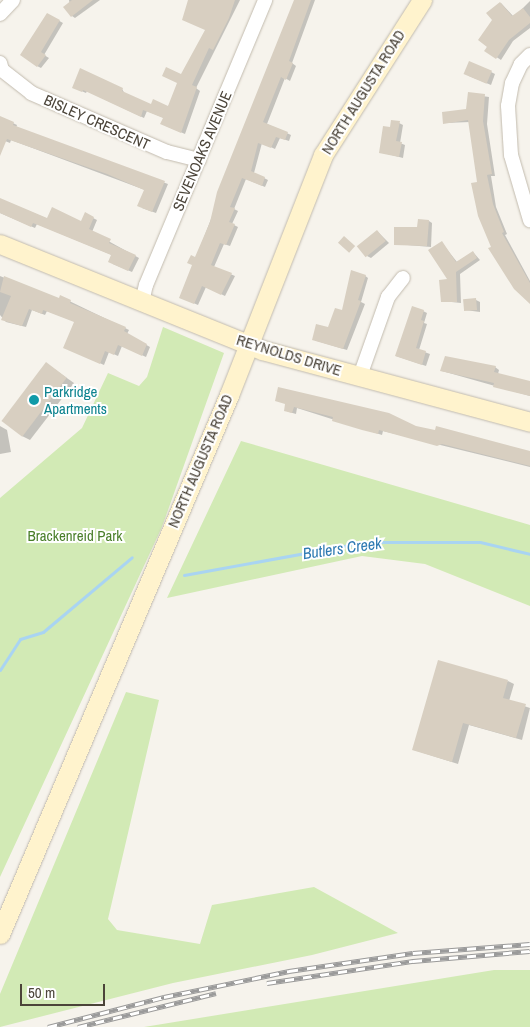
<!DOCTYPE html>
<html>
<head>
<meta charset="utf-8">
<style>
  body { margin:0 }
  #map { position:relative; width:530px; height:1027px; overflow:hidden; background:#f6f3ec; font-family:"Archivo Narrow",sans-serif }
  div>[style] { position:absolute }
  .green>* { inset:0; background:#d2eab5 }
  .shadow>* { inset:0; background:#0003 }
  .stream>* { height:3px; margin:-1.5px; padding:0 1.5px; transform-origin:1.5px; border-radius:1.5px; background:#a9d4f2 }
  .building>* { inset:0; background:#d8cfc1; transform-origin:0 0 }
  .roads { filter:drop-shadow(0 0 1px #c2bbae) drop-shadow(0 0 1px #c2bbae) }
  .street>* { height:14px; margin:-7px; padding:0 7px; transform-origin:7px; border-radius:7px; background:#fff }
  .secondary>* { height:19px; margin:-9.5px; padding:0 9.5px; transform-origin:9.5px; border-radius:9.5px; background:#fff3cd }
  .rail>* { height:5px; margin-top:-2.5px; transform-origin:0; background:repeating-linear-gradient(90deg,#fff 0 9px,#9a9a9a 0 18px); box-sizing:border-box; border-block:1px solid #9a9a9a }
  .dots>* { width:14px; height:14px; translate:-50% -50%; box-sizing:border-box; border:2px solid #fff; border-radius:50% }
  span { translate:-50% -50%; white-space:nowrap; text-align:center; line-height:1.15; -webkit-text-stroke:4px #fff; paint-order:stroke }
  .street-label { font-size:15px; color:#4b4439 }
  .culture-label { font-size:15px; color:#0d838f }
  .left { translate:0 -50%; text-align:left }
  .park-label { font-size:15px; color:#4a7f2a }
  .water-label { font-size:16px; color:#2e7ab2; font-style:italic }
  .scale { position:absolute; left:20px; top:984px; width:85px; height:22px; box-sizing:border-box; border:2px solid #4b4439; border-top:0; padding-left:6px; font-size:15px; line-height:18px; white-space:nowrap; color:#4b4439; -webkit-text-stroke:4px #fff; paint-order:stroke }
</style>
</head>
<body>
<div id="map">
  <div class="green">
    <i style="clip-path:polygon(163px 327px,224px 353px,162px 527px,0 877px,0 498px,82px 428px,108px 373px,139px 386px,147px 377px)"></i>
    <i style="clip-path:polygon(241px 441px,530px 525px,530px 606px,425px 564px,362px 556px,167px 598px)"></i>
    <i style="clip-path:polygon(126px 692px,159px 700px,108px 919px,117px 930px,200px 944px,212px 905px,314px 887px,398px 933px,312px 955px,173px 983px,0 1027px,0 994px)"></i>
    <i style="clip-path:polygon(494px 970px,530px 970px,530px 1027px,144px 1027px)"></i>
  </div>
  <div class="shadow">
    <i style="clip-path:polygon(69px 0,100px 0,75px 18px,72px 16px)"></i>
    <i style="clip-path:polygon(217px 0,240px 0,196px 88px,200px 91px,185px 134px,166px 126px,164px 118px,147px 111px,144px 118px,87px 91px,86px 93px,77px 89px,122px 89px,125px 94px,151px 105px,168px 107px,206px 30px)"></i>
    <i style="clip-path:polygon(295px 0,315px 0,292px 63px,296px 66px,290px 81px,285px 78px,267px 124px,291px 135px,289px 141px,280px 138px,275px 149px,262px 143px,254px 173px,268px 180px,265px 187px,246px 179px,234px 209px,238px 211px,232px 224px,238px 227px,230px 246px,224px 244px,214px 267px,235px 276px,225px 296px,206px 287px,198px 305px,184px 299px,196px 258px)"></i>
    <i style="clip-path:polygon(530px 1px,530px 28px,513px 41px,501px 60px,486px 50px,501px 3px,514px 17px)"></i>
    <i style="clip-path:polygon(47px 14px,63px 23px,44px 55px,49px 58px,41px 68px,37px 66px)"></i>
    <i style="clip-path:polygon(491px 72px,495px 74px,491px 85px,469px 76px)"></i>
    <i style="clip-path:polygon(469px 94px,489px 97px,487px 124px,495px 176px,491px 176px,496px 207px,507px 234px,505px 235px,530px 281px,530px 303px,492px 247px,478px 183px,470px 122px,445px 123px,468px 110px)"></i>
    <i style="clip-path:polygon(0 117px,17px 125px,16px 128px,168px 184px,156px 213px,142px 208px,145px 190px,11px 140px,10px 143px,0 139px)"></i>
    <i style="clip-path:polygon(399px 123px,403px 125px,400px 143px,405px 145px,403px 158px,380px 152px,391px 128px)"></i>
    <i style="clip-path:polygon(0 199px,48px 219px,82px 222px,93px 218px,97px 220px,92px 232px,139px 258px,132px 272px,113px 264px,112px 255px,37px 224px,35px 228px,0 213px)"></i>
    <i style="clip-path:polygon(429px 221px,432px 223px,431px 247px,395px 244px)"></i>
    <i style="clip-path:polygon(377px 231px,389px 243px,371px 258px,367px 256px)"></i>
    <i style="clip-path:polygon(442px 243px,457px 262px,473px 252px,480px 260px,460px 274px,461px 303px,442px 301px,449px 280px)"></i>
    <i style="clip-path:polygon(364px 275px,368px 278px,361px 302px,365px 304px,347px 350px,317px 341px,343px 312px)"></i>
    <i style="clip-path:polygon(0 276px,59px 300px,61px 297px,125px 328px,129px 330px,127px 334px,150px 347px,146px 357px,122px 346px,118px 356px,109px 352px,104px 365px,68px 349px,76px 322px,47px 311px,45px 315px,32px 310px,26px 327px,6px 322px,0 315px)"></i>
    <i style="clip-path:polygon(476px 300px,480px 302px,480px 312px,465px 310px)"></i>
    <i style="clip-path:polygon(423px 311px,427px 313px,424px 323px,427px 324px,419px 350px,430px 354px,426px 366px,396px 356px)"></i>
    <i style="clip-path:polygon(47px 364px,74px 383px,30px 440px,22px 436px)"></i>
    <i style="clip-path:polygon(495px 367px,499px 370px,498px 374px,530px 382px,530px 396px,442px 371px)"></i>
    <i style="clip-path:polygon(286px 404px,416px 427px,530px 453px,530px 467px,383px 431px,382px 435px,297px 408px,296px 414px,289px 412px,285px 410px)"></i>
    <i style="clip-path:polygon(0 426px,7px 430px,11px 452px,0 454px)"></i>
    <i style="clip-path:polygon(508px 681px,514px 684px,509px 701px,530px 708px,522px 740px,469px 725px,458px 764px,414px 750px)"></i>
  </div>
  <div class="stream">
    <i style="left:184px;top:575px;width:185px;rotate:-10.3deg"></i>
    <i style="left:366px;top:542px;width:114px"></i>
    <i style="left:480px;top:542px;width:51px;rotate:13.5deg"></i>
    <i style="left:0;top:670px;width:37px;rotate:-57deg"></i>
    <i style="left:20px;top:639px;width:24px;rotate:-17deg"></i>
    <i style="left:43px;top:632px;width:116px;rotate:-40.1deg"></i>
  </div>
  <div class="building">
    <i style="clip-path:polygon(72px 0,93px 0,71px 17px,63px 7px)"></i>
    <i style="clip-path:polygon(188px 0,235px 0,229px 18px,213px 50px,209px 48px,192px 85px,197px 87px,181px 133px,160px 124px,163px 118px,143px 110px,141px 117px,83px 90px,82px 92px,72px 88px,80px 68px,123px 88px,122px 91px,151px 104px,153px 99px,168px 106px,177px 83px,162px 76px,166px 67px,181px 74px,205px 30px,182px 20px)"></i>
    <i style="clip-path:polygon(294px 0,311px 0,289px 61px,293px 63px,286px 80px,281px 77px,263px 122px,288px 132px,285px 140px,276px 137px,271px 148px,258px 143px,251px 171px,265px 177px,262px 186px,242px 178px,230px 207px,235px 208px,229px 222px,235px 224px,226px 245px,220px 243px,211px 265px,232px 273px,221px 295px,202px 286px,194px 304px,179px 298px,192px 265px,187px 263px,191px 255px,195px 257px,210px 222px,217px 192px)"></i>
    <i style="clip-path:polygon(500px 2px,512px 16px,523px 8px,530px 17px,530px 23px,509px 40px,496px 59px,484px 51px,487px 47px,478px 40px,492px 20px,486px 13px)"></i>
    <i style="clip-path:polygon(47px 13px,60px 20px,41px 52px,46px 55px,37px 67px,20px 55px)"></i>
    <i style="left:469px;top:61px;width:25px;height:14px;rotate:23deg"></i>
    <i style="clip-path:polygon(468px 92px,485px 94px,483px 121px,492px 174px,487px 175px,493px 204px,504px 232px,502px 233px,530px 283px,530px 304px,514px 289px,488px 248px,491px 247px,478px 216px,471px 183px,477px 182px,468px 120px,443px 124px,442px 112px,466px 109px)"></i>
    <i style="clip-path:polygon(0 116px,14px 122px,13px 125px,165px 181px,152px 212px,137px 206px,144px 190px,107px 174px,7px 139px,0 156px)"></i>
    <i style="clip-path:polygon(391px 120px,400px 121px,396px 141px,402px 142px,399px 157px,379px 153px,383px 126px,390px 127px)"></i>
    <i style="clip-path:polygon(0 198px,47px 218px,52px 207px,81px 221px,85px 212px,94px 217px,89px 229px,111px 239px,109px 243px,136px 255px,128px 271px,108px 262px,111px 255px,33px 223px,31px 227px,0 213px)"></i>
    <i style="clip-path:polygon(418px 219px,429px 220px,427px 246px,394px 245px,394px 227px,417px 227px)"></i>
    <i style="left:377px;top:230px;width:14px;height:26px;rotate:51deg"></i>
    <i style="left:344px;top:236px;width:15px;height:9px;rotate:42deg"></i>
    <i style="clip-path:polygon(442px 241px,456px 262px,473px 251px,477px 258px,456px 272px,457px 302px,441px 302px,439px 280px,447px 279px,428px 250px)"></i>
    <i style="clip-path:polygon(351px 270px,366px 275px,358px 300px,361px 301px,343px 349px,312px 340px,316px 324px,328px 327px,335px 308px,342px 310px)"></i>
    <i style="clip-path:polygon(4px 276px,59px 298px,60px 295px,71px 300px,70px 303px,126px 327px,124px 331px,147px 344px,142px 356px,118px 345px,114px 355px,105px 351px,100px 364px,63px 348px,74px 322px,43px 310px,42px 314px,29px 309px,22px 326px,1px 320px,11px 296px,0 292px)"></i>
    <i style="left:476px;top:298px;width:12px;height:13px;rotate:85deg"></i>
    <i style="clip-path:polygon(412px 306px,424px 310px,421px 320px,424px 321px,416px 348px,426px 351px,422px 365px,395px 356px)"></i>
    <i style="clip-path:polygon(445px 356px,496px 366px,494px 372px,530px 381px,530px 396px,493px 387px,494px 383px,440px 371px)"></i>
    <i style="left:46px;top:362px;width:26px;height:74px;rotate:37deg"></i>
    <i style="clip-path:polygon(278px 387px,389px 413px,416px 426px,435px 430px,436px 426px,530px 451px,530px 466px,442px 444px,437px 446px,379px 430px,378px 434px,362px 430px,332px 421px,333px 417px,294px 407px,292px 413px,284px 411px,285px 404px,275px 401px)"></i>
    <i style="clip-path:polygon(438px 660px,508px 680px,503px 698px,526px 704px,516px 738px,463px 723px,452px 762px,412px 750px)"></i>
  </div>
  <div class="roads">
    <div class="street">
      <i style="left:0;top:14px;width:19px;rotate:-47deg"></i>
      <i style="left:530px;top:55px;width:13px;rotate:135deg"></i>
      <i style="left:521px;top:64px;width:21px;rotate:115deg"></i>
      <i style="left:512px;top:83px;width:23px;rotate:100deg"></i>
      <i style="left:508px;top:106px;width:49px;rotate:86.5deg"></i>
      <i style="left:511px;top:155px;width:68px;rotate:73.7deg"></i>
      <i style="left:0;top:63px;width:7px;rotate:74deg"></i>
      <i style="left:2px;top:70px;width:37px;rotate:38deg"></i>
      <i style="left:31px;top:93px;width:148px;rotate:23.5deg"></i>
      <i style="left:167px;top:152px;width:33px;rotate:14deg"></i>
      <i style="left:142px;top:302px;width:17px;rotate:-77deg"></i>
      <i style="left:146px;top:285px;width:309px;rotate:-67.3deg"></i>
      <i style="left:360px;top:376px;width:84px;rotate:-70.5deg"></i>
      <i style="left:388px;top:297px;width:24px;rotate:-52deg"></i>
    </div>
    <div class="secondary">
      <i style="left:0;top:244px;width:283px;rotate:22deg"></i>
      <i style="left:262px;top:350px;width:278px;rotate:15deg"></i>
      <i style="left:0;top:934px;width:586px;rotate:-66.98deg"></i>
      <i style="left:229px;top:395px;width:258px;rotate:-68.6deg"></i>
      <i style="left:323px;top:155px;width:184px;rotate:-57.4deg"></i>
    </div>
  </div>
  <div class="rail">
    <i style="left:267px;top:983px;width:148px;rotate:-8.6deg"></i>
    <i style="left:413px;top:961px;width:117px;rotate:-4.9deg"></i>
    <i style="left:48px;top:1027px;width:120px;rotate:-14.5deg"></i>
    <i style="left:164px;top:997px;width:128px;rotate:-11.7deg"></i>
    <i style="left:289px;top:971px;width:125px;rotate:-8.3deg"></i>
    <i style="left:413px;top:953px;width:117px;rotate:-4.4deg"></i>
    <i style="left:78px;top:1027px;width:142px;rotate:-13.8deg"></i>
  </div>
  <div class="dots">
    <i style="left:34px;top:400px;background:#0f9aa8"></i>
  </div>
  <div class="street-label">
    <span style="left:363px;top:92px;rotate:-58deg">NORTH AUGUSTA ROAD</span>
    <span style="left:97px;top:122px;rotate:24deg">BISLEY CRESCENT</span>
    <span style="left:202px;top:151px;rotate:-67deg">SEVENOAKS AVENUE</span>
    <span style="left:289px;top:355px;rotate:17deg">REYNOLDS DRIVE</span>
    <span style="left:200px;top:461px;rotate:-67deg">NORTH AUGUSTA ROAD</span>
  </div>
  <div class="culture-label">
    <span class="left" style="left:44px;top:400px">Parkridge<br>Apartments</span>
  </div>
  <div class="park-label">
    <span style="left:75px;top:536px">Brackenreid Park</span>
  </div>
  <div class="water-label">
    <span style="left:342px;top:548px;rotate:-8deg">Butlers Creek</span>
  </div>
  <div class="scale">50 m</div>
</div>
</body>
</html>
